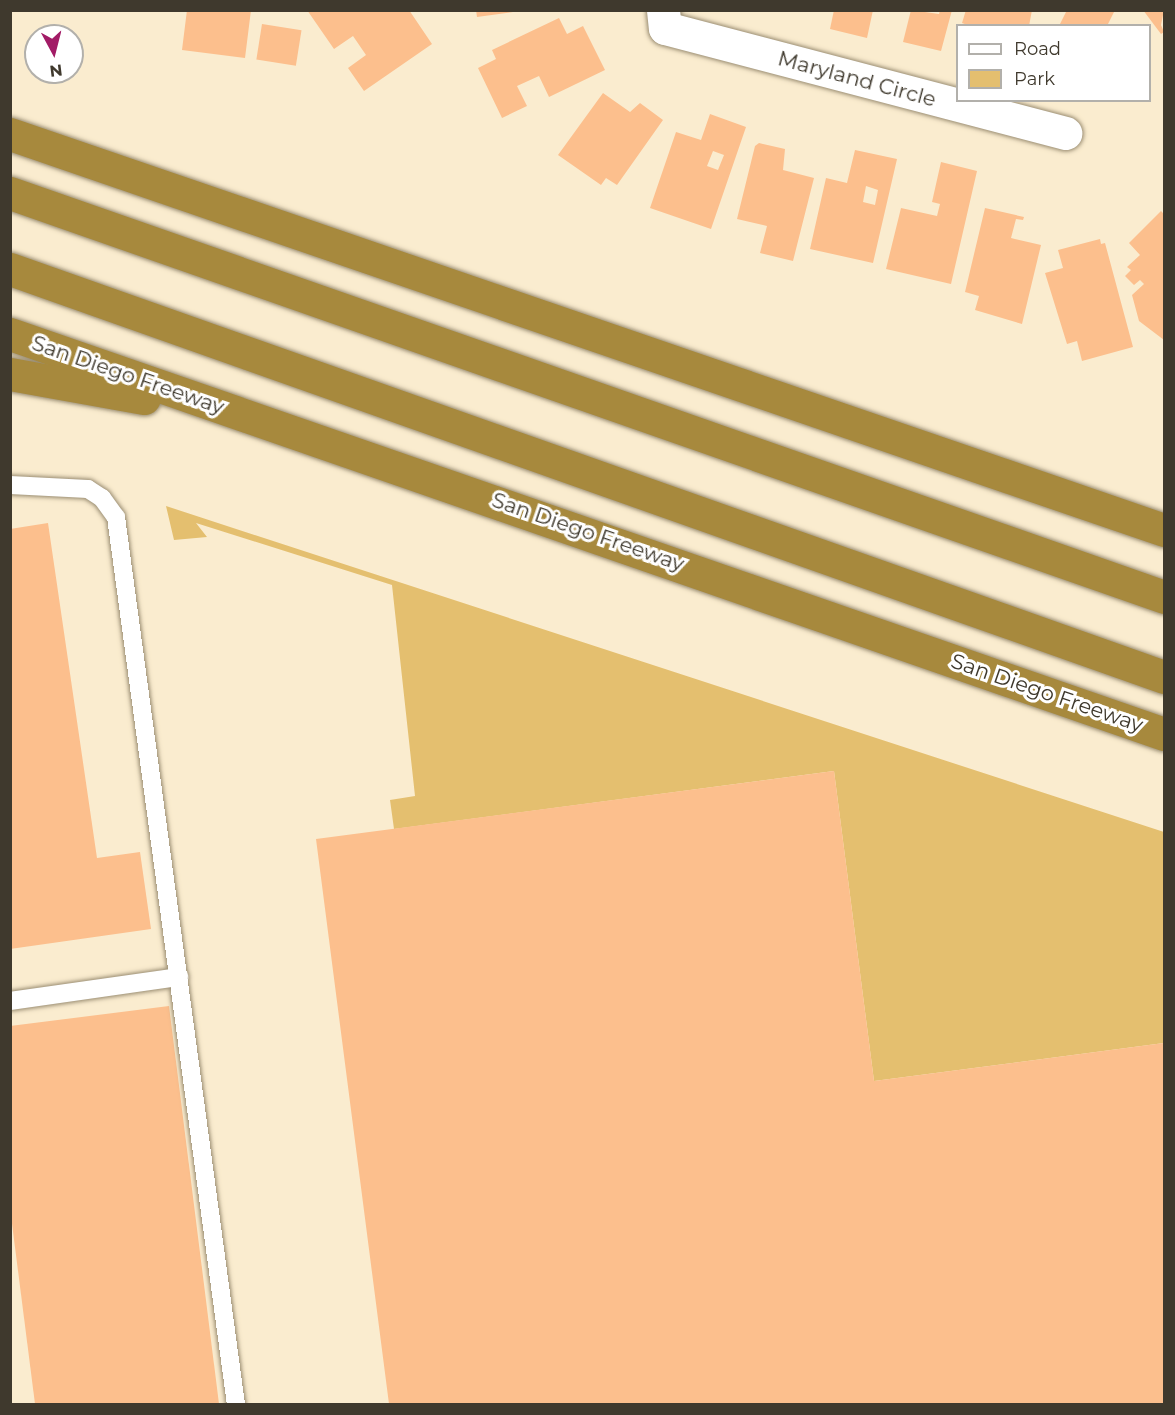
<!DOCTYPE html>
<html>
<head>
<meta charset="utf-8">
<style>
  body { margin:0 }
  #map { position:relative; width:1175px; height:1415px; overflow:hidden; background:#faeccf; font-family:Montserrat,sans-serif }
  div>[style] { position:absolute }
  .green>* { inset:0; background:#e4bf6f }
  .building>* { inset:0; background:#fcbf8d; transform-origin:0 0 }
  .roads { filter:drop-shadow(0 0 2px #9b8e73) drop-shadow(0 0 2px #9b8e73) }
  .service>* { height:18px; margin:-9px; padding:0 9px; transform-origin:9px; border-radius:9px; background:#fff }
  .minor>* { height:33px; margin:-16.5px; padding:0 16.5px; transform-origin:16.5px; border-radius:16.5px; background:#fff }
  .motorway>* { height:33px; margin:-16.5px; padding:0 16.5px; transform-origin:16.5px; border-radius:16.5px; background:#a7893d }
  span { translate:-50% -50%; white-space:nowrap; text-align:center; line-height:1.15; -webkit-text-stroke:6px #fff; paint-order:stroke }
  .street-label { font-size:21px; color:#3f392d }
  .frame { position:absolute; inset:0; border:12px solid #3f392d; pointer-events:none }
  .legend { position:absolute; left:956px; top:24px; width:195px; height:78px; box-sizing:border-box; background:#fff; border:2px solid #b2b0ab; margin:0; padding:8px 10px; list-style:none; font-size:18px; color:#3f392d }
  .legend li { display:flex; align-items:center; gap:12px; height:30px }
  .legend b { width:30px; border:2px solid #b2b0ab }
  .north { position:absolute; left:24px; top:24px; width:60px; height:60px; box-sizing:border-box; background:#fff; border:2px solid #b2b0ab; border-radius:50%; rotate:173deg; font-size:16px; font-weight:700; line-height:24px; text-align:center; color:#3f392d }
  .north::after { content:''; display:block; margin:auto; width:21px; height:27px; background:#a21b66; clip-path:polygon(50% 0,100% 100%,50% 72%,0 100%) }
</style>
</head>
<body>
<div id="map">
  <div class="green">
    <i style="clip-path:polygon(166px 506px,1164px 832px,1164px 1043px,874px 1081px,834px 771px,394px 829px,390px 800px,415px 796px,392px 585px,196px 523px,207px 537px,174px 540px)"></i>
  </div>
  <div class="building">
    <i style="clip-path:polygon(187px 10px,251px 10px,245px 58px,182px 50px)"></i>
    <i style="clip-path:polygon(307px 10px,409px 10px,432px 44px,364px 91px,348px 68px,366px 55px,353px 36px,334px 49px)"></i>
    <i style="clip-path:polygon(476px 10px,513px 10px,513px 12px,477px 17px)"></i>
    <i style="clip-path:polygon(834px 10px,873px 10px,867px 38px,830px 29px)"></i>
    <i style="clip-path:polygon(911px 10px,939px 14px,940px 10px,952px 10px,941px 51px,903px 42px)"></i>
    <i style="clip-path:polygon(966px 10px,1032px 10px,1029px 26px,970px 26px,962px 23px)"></i>
    <i style="clip-path:polygon(1067px 10px,1115px 10px,1107px 26px,1059px 26px)"></i>
    <i style="clip-path:polygon(1143px 10px,1164px 10px,1161px 25px,1164px 32px,1161px 34px)"></i>
    <i style="clip-path:polygon(559px 18px,567px 34px,583px 26px,605px 70px,549px 97px,539px 76px,517px 86px,527px 106px,502px 118px,478px 68px,496px 59px,492px 50px)"></i>
    <i style="left:262px;top:24px;width:40px;height:36px;rotate:9deg"></i>
    <i style="clip-path:polygon(603px 93px,630px 112px,640px 103px,663px 120px,617px 185px,606px 178px,601px 185px,558px 155px)"></i>
    <i style="clip-path:polygon(evenodd,710px 114px,746px 127px,711px 229px,650px 208px,676px 132px,701px 140px,710px 114px,713px 151px,724px 155px,718px 170px,707px 166px,713px 151px)"></i>
    <i style="clip-path:polygon(759px 143px,785px 149px,783px 170px,814px 178px,793px 261px,760px 253px,767px 226px,737px 219px,755px 146px)"></i>
    <i style="clip-path:polygon(evenodd,855px 150px,897px 159px,873px 263px,810px 249px,826px 178px,847px 183px,855px 150px,866px 186px,878px 190px,875px 205px,863px 202px,866px 186px)"></i>
    <i style="clip-path:polygon(941px 162px,977px 171px,951px 284px,886px 269px,901px 208px,937px 216px,940px 204px,932px 202px)"></i>
    <i style="clip-path:polygon(985px 208px,1024px 217px,1023px 220px,1016px 219px,1011px 238px,1041px 245px,1022px 324px,975px 310px,979px 296px,965px 292px)"></i>
    <i style="clip-path:polygon(1161px 211px,1164px 214px,1164px 340px,1139px 321px,1132px 295px,1144px 284px,1140px 280px,1134px 285px,1125px 276px,1131px 270px,1127px 267px,1140px 255px,1129px 243px)"></i>
    <i style="clip-path:polygon(1100px 239px,1101px 244px,1105px 243px,1133px 347px,1082px 361px,1077px 341px,1067px 344px,1045px 273px,1063px 268px,1058px 250px)"></i>
    <i style="clip-path:polygon(48px 523px,97px 858px,140px 852px,151px 929px,10px 949px,10px 529px)"></i>
    <i style="clip-path:polygon(834px 771px,874px 1081px,1164px 1043px,1164px 1404px,389px 1404px,316px 839px)"></i>
    <i style="clip-path:polygon(169px 1006px,219px 1404px,35px 1404px,10px 1208px,10px 1026px)"></i>
  </div>
  <div class="roads">
    <div class="service">
      <i style="left:10px;top:485px;width:78px;rotate:2.9deg"></i>
      <i style="left:88px;top:489px;width:17px;rotate:33deg"></i>
      <i style="left:102px;top:498px;width:24px;rotate:54deg"></i>
      <i style="left:116px;top:517px;width:895px;rotate:82.3deg"></i>
      <i style="left:10px;top:1001px;width:171px;rotate:-8.1deg"></i>
    </div>
    <div class="minor">
      <i style="left:663px;top:10px;width:18px;rotate:84deg"></i>
      <i style="left:665px;top:28px;width:414px;rotate:14.7deg"></i>
    </div>
    <div class="motorway">
      <i style="left:10px;top:134px;width:1220px;rotate:18.94deg"></i>
      <i style="left:10px;top:193px;width:1223px;rotate:19.29deg"></i>
      <i style="left:10px;top:269px;width:1224px;rotate:19.47deg"></i>
      <i style="left:10px;top:334px;width:1221px;rotate:19.12deg"></i>
      <i style="left:10px;top:374px;width:136px;rotate:10.2deg"></i>
    </div>
  </div>
  <div class="street-label">
    <span style="left:857px;top:79px;rotate:15deg">Maryland Circle</span>
    <span style="left:128px;top:375px;rotate:19deg">San Diego Freeway</span>
    <span style="left:588px;top:532px;rotate:19deg">San Diego Freeway</span>
    <span style="left:1047px;top:693px;rotate:19deg">San Diego Freeway</span>
  </div>
  <div class="frame"></div>
  <ul class="legend">
  <li><b style="height:8px;background:#fff"></b>Road</li>
  <li><b style="height:16px;background:#e4bf6f"></b>Park</li>
  </ul>
  <div class="north">N</div>
</div>
</body>
</html>
